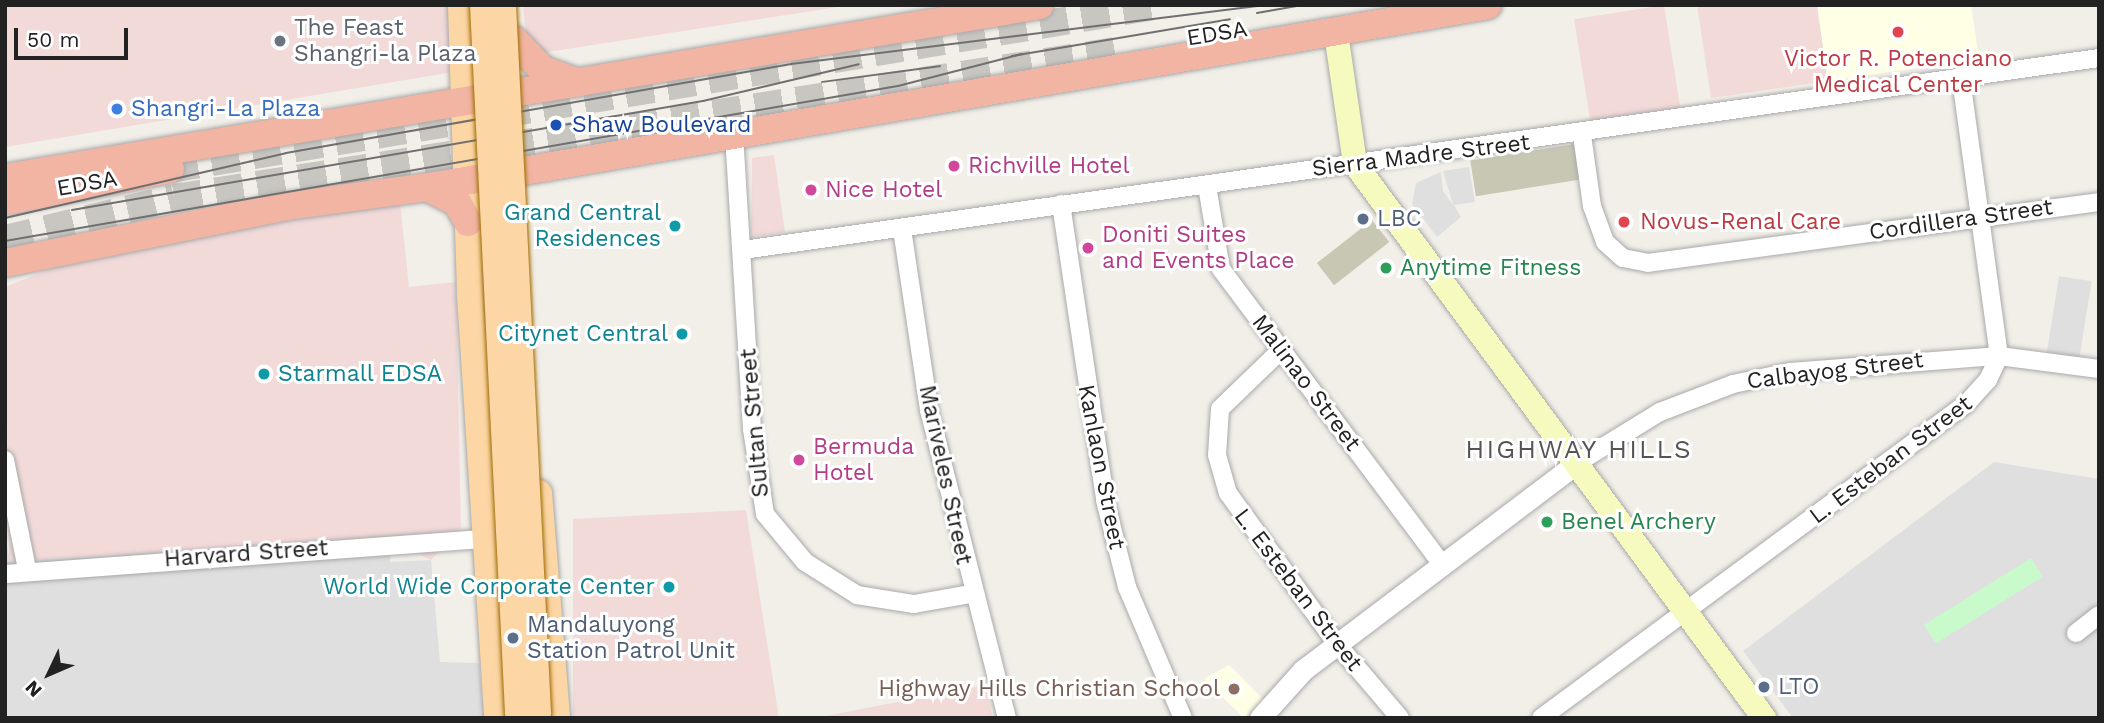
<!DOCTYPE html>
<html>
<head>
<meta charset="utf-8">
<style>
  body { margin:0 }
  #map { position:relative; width:2104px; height:723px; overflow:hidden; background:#f2efe9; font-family:"Work Sans",sans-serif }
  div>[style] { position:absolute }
  .residential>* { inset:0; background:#e0dfdf; transform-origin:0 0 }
  .commercial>* { inset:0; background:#f2dad9; transform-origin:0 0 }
  .education>* { inset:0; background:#ffffe5 }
  .construction>* { inset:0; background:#c7c7b4; transform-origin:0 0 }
  .park>* { inset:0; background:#c8facc; transform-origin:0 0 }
  .trunk-tunnel>* { height:28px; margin-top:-14px; transform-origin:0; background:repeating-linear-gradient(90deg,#c8c6c1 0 28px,transparent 0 42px) }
  .roads { filter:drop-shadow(0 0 2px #a9a9a9) drop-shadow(0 0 2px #a9a9a9) }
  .minor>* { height:18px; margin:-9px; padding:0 9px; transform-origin:9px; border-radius:9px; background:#fff }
  .tertiary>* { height:21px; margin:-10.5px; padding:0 10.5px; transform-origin:10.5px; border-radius:10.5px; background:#fff }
  .secondary>* { height:24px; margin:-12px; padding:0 12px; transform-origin:12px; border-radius:12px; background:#f7fabf }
  .primary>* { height:26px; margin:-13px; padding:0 13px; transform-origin:13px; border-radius:13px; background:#fcd6a4 }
  .trunk>* { height:28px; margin:-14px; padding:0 14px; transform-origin:14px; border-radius:14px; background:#f2b4a3 }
  .tram>* { height:2px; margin:-1px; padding:0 1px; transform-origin:1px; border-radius:1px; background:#707070 }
  .bridges { filter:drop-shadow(0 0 2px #a06b00) drop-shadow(0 0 2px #a06b00) }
  .primary-bridge>* { height:26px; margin:-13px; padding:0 13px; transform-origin:13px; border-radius:13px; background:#fcd6a4 }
  .dots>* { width:19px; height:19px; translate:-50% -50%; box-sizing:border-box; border:4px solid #fff; border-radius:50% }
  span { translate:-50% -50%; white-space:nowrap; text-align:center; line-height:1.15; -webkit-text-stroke:6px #fff; paint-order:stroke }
  .worship-label { font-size:23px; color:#5b616d }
  .left { translate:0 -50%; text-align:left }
  .street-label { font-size:23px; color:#222 }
  .health-label { font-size:23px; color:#be3a42 }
  .shop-label { font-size:23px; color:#366cbe }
  .transit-label { font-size:23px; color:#164399 }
  .hotel-label { font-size:23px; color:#b23c85 }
  .culture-label { font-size:23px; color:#0d838f }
  .right { translate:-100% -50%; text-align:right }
  .service-label { font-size:23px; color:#4e5e75 }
  .leisure-label { font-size:23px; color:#27864d }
  .education-label { font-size:23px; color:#785e54 }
  .quarter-label { font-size:26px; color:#555; letter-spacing:2px }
  .frame { position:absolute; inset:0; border:7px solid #222; pointer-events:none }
  .north { position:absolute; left:14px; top:639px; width:70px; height:70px; -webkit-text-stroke:5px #fff; paint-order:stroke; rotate:226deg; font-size:19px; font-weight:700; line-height:28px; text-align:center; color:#222 }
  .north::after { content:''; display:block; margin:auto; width:24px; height:32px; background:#222; clip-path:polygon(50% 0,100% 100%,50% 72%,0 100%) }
  .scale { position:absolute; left:14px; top:28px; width:114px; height:32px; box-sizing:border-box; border:4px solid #222; border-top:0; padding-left:9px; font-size:21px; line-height:24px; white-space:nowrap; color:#222; -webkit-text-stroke:5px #fff; paint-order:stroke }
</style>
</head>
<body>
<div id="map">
  <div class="residential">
    <i style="clip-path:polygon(1469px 167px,1475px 202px,1454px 205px,1461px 217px,1437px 237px,1412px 204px,1416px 183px,1441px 172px,1443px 191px,1453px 205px,1443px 171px)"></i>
    <i style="left:2059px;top:276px;width:33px;height:81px;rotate:9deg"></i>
    <i style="clip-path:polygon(1994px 462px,2099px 479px,2099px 718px,1793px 718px,1743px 651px)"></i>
    <i style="clip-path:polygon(5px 537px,10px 561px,389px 539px,390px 562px,431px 560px,440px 662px,479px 663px,484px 718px,5px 718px)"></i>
  </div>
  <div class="commercial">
    <i style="clip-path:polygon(5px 5px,450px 5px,453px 72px,5px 147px)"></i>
    <i style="clip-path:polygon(523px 5px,851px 5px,528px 55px)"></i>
    <i style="left:1664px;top:5px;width:104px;height:91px;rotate:81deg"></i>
    <i style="clip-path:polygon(1697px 5px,1817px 5px,1828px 81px,1711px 98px)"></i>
    <i style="clip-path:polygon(774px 155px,785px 232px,751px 237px,752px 158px)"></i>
    <i style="clip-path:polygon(400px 202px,409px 287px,456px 282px,461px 528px,431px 560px,389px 539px,9px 561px,5px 287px,83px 256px)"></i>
    <i style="clip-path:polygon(746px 510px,779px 718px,573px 718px,573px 519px)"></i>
    <i style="clip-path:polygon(985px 685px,993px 718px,815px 718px)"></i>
  </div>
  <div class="education">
    <i style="clip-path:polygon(1817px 5px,1971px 5px,1979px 59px,1828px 81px)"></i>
    <i style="clip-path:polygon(1229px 665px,1264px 700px,1244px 718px,1204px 679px)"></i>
  </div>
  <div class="construction">
    <i style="left:1575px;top:144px;width:36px;height:106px;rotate:81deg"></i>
    <i style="left:1372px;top:220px;width:28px;height:70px;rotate:52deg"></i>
  </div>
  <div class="park">
    <i style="left:2031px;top:558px;width:22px;height:126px;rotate:58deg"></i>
  </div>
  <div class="trunk-tunnel">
    <i style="left:170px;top:169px;width:1004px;rotate:-9.4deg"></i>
    <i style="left:5px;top:239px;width:174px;rotate:-13.6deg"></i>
    <i style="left:174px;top:198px;width:959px;rotate:-8.87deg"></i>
  </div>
  <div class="roads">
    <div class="minor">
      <i style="left:734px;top:134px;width:296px;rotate:86.5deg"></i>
      <i style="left:752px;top:429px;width:86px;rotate:81.3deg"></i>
      <i style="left:765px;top:514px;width:62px;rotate:50.2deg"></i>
      <i style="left:805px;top:562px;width:62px;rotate:32.4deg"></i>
      <i style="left:857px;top:595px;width:58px;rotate:9deg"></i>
      <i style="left:914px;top:604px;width:58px;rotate:-10deg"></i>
      <i style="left:1582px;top:135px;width:72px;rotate:82deg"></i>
      <i style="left:1592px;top:206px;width:38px;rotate:70deg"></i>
      <i style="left:1605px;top:242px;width:24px;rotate:42deg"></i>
      <i style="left:1623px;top:258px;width:25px;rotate:11deg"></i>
      <i style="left:1648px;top:263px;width:455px;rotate:-7.7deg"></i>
      <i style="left:1207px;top:186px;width:84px;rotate:80.4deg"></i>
      <i style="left:1221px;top:269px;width:369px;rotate:53.2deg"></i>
      <i style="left:1061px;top:204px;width:299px;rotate:81.5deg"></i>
      <i style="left:1105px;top:500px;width:90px;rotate:75.8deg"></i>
      <i style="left:1127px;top:587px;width:142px;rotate:66.9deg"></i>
      <i style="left:902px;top:229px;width:183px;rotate:81.5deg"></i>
      <i style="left:929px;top:410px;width:318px;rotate:75.8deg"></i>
      <i style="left:743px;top:250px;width:1370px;rotate:-8.06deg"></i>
      <i style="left:1281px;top:350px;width:85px;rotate:136deg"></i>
      <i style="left:1220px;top:409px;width:46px;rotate:93.7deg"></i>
      <i style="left:1217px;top:455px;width:40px;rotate:74deg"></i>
      <i style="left:1228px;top:493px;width:186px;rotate:54.2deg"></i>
      <i style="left:1337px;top:644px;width:97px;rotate:49.6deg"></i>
      <i style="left:5px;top:460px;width:111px;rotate:78.6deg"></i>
      <i style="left:1577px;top:463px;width:97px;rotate:-31.6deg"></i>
      <i style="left:1660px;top:412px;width:78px;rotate:-21deg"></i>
      <i style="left:1733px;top:384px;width:58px;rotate:-11.9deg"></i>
      <i style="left:1790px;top:372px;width:210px;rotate:-4.4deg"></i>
      <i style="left:1999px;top:356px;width:101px;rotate:7.4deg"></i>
      <i style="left:5px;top:574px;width:483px;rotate:-4.2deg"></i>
      <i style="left:2076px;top:633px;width:29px;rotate:-38deg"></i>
      <i style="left:1541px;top:718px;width:530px;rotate:-36.48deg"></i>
      <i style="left:1967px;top:403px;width:31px;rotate:-48deg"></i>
      <i style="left:1988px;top:380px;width:26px;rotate:-65deg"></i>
      <i style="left:1999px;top:356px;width:282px;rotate:-97.8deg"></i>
    </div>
    <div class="tertiary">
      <i style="left:1260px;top:718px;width:64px;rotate:-48.1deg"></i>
      <i style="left:1303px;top:670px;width:343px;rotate:-37.1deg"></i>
    </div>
    <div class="secondary">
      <i style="left:1336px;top:33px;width:132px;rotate:81.7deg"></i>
      <i style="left:1355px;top:164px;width:689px;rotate:53.56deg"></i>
    </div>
    <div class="primary">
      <i style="left:461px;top:5px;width:290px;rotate:88.2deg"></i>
      <i style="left:470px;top:295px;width:424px;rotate:86.3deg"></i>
      <i style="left:539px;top:493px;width:226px;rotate:85.4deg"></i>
    </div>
    <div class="trunk">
      <i style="left:514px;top:40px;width:42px;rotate:46deg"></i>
      <i style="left:543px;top:70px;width:37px;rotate:20deg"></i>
      <i style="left:5px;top:178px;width:1049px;rotate:-9.49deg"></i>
      <i style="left:429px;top:188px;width:31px;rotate:27deg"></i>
      <i style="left:457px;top:202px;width:23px;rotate:61deg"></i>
      <i style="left:5px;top:201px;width:168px;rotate:-11deg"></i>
      <i style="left:5px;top:263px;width:288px;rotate:-11.4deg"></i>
      <i style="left:287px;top:206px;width:156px;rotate:-7.7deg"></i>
      <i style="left:442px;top:185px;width:1061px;rotate:-9.76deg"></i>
    </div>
  </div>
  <div class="tram">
    <i style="left:1257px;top:13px;width:46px;rotate:-10.1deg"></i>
    <i style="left:1012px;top:56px;width:221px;rotate:-9.6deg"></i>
    <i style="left:822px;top:82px;width:119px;rotate:-7.7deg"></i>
    <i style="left:72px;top:210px;width:640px;rotate:-9.8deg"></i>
    <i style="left:703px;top:101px;width:160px;rotate:-13.3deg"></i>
    <i style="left:5px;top:218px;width:288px;rotate:-13deg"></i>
    <i style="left:286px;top:153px;width:513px;rotate:-10deg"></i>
    <i style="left:791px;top:64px;width:480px;rotate:-7.1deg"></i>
    <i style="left:5px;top:241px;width:906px;rotate:-9.85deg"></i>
    <i style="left:898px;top:86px;width:128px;rotate:-14.5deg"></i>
  </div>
  <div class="bridges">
    <div class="primary-bridge">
      <i style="left:483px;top:5px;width:709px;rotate:87.17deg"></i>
      <i style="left:503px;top:5px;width:709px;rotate:87.17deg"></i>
    </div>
  </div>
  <div class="dots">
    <i style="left:1898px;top:32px;background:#e0444e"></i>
    <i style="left:280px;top:41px;background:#6b7280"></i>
    <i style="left:117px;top:109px;background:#3f7fe0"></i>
    <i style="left:556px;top:125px;background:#1a4fb4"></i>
    <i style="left:954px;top:166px;background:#d1479c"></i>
    <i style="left:811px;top:190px;background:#d1479c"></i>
    <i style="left:1363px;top:219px;background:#5c6f8a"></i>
    <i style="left:1624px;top:222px;background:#e0444e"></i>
    <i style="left:675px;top:226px;background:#0f9aa8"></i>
    <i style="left:1088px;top:248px;background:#d1479c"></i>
    <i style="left:1386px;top:268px;background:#2e9e5b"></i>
    <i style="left:682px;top:334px;background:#0f9aa8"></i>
    <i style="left:264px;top:374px;background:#0f9aa8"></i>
    <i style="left:799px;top:460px;background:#d1479c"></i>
    <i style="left:1547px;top:522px;background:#2e9e5b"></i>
    <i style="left:669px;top:587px;background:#0f9aa8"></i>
    <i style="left:513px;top:638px;background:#5c6f8a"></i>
    <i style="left:1764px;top:687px;background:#5c6f8a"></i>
    <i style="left:1234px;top:689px;background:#8d6e63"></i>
  </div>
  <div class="worship-label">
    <span class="left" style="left:294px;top:41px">The Feast<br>Shangri-la Plaza</span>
  </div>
  <div class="street-label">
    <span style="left:1217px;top:34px;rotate:-9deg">EDSA</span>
    <span style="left:1421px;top:156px;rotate:-7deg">Sierra Madre Street</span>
    <span style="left:87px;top:184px;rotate:-10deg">EDSA</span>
    <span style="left:1961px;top:220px;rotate:-8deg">Cordillera Street</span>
    <span style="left:1835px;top:371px;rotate:-7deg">Calbayog Street</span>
    <span style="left:1306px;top:383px;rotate:53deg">Malinao Street</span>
    <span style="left:755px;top:423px;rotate:-95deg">Sultan Street</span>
    <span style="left:1891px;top:460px;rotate:-37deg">L. Esteban Street</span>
    <span style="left:1101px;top:467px;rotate:79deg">Kanlaon Street</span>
    <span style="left:945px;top:475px;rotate:78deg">Mariveles Street</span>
    <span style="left:246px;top:554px;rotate:-4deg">Harvard Street</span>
    <span style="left:1298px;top:590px;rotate:53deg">L. Esteban Street</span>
  </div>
  <div class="health-label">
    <span style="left:1898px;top:72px">Victor R. Potenciano<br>Medical Center</span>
    <span class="left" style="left:1640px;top:222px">Novus-Renal Care</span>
  </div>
  <div class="shop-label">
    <span class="left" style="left:131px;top:109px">Shangri-La Plaza</span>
  </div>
  <div class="transit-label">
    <span class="left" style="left:572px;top:125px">Shaw Boulevard</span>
  </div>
  <div class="hotel-label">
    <span class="left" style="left:968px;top:166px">Richville Hotel</span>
    <span class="left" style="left:825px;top:190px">Nice Hotel</span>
    <span class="left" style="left:1102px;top:248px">Doniti Suites<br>and Events Place</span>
    <span class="left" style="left:813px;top:460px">Bermuda<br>Hotel</span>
  </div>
  <div class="culture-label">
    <span class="right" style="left:661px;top:226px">Grand Central<br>Residences</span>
    <span class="right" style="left:668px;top:334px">Citynet Central</span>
    <span class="left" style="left:278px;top:374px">Starmall EDSA</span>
    <span class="right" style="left:655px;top:587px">World Wide Corporate Center</span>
  </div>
  <div class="service-label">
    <span class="left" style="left:1377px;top:219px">LBC</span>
    <span class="left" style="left:527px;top:638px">Mandaluyong<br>Station Patrol Unit</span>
    <span class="left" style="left:1778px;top:687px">LTO</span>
  </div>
  <div class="leisure-label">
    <span class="left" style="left:1400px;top:268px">Anytime Fitness</span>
    <span class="left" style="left:1561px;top:522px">Benel Archery</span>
  </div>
  <div class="education-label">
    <span class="right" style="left:1220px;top:689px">Highway Hills Christian School</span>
  </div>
  <div class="quarter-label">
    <span style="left:1579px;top:450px">HIGHWAY HILLS</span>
  </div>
  <div class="frame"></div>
  <div class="north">N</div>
  <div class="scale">50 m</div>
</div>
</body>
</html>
